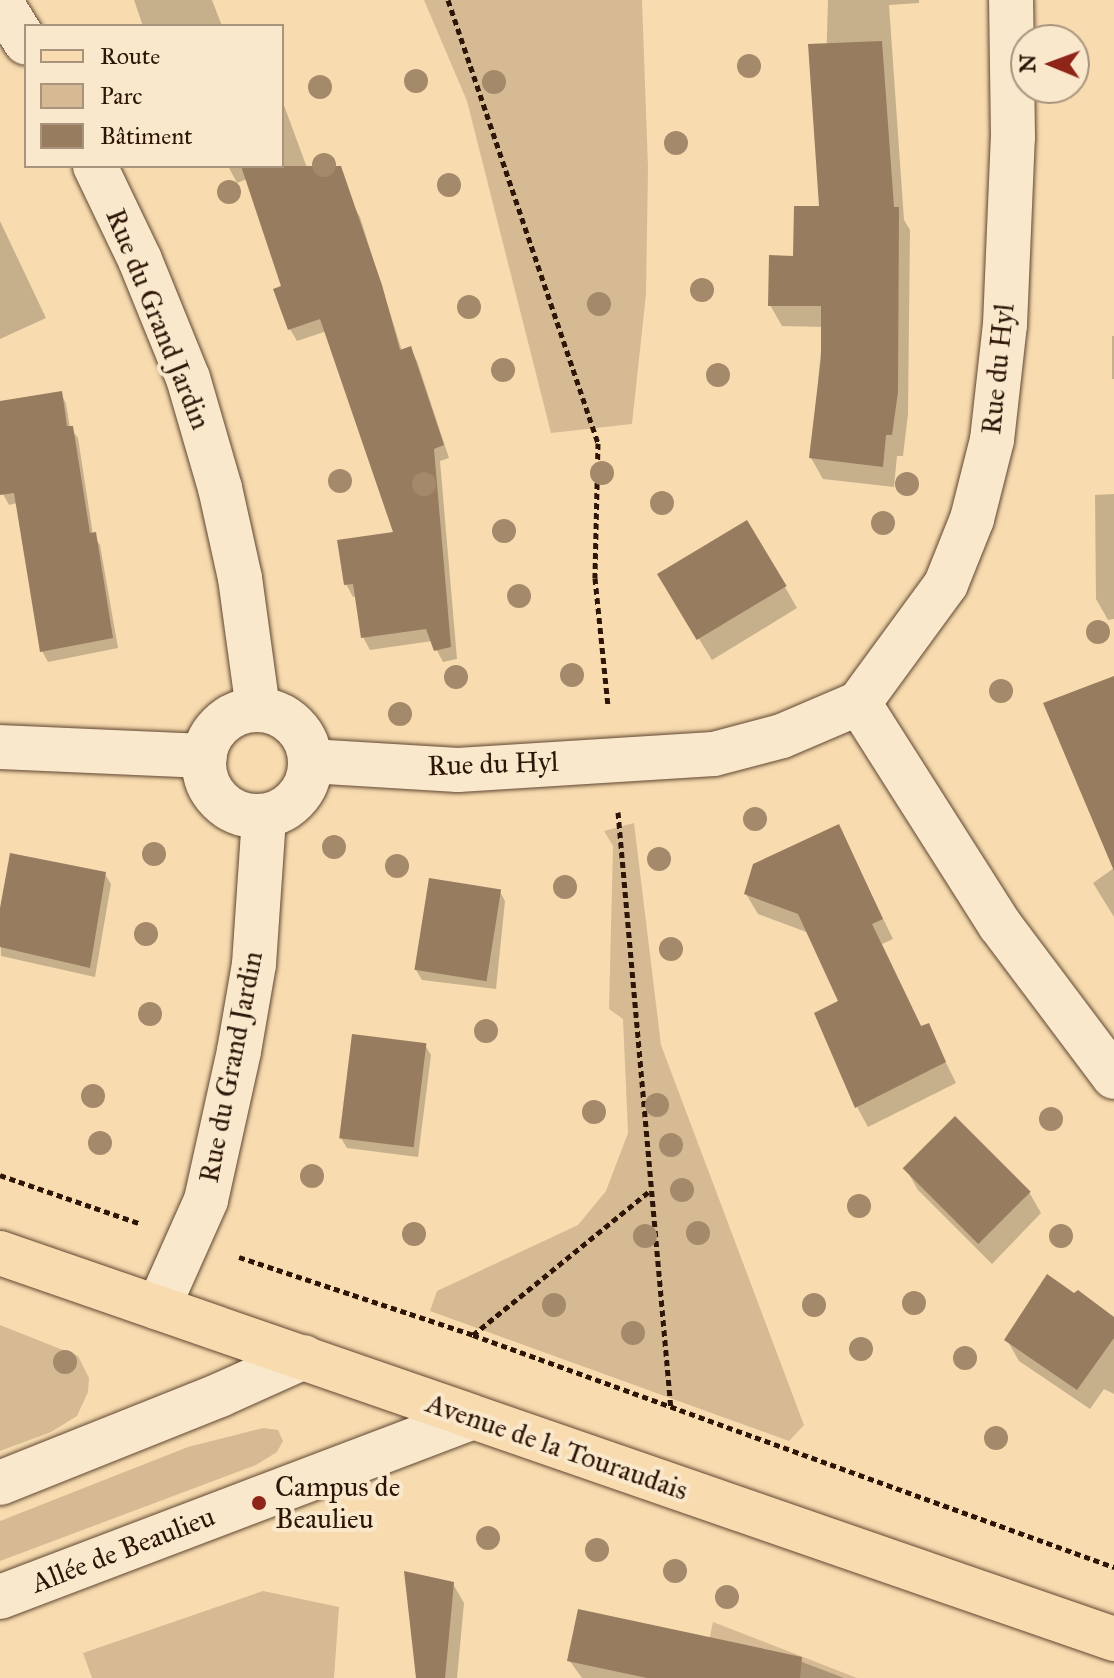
<!DOCTYPE html>
<html>
<head>
<meta charset="utf-8">
<style>
  body { margin:0 }
  #map { position:relative; width:1114px; height:1678px; overflow:hidden; background:#f8dcb0; font-family:"IM FELL Great Primer",serif }
  div>[style] { position:absolute }
  .green>* { inset:0; background:#d5ba93 }
  .shadow>* { inset:0; background:#0003; transform-origin:0 0 }
  .building>* { inset:0; background:#977c5f; transform-origin:0 0 }
  .path>* { height:5px; margin-top:-2.5px; transform-origin:0; background:repeating-linear-gradient(90deg,#2d1507 0 6px,transparent 0 10px) }
  .roads { filter:drop-shadow(0 0 2px #604731) drop-shadow(0 0 2px #604731) }
  .minor>* { height:44px; margin:-22px; padding:0 22px; transform-origin:22px; border-radius:22px; background:#fae8cc }
  .minor>.ring { margin:-22px; padding:0; box-sizing:content-box; background:none; border:44px solid #fae8cc; border-radius:50% }
  .major>* { height:44px; margin:-22px; padding:0 22px; transform-origin:22px; border-radius:22px; background:#f8dcb0 }
  .trees>* { width:24px; height:24px; margin:-12px; border-radius:50%; background:#a48a6a }
  .dots>* { width:22px; height:22px; translate:-50% -50%; box-sizing:border-box; border:4px solid #fae8cc; border-radius:50% }
  span { translate:-50% -50%; white-space:nowrap; text-align:center; line-height:1.15; -webkit-text-stroke:8px #fae8cc; paint-order:stroke }
  .street-label { font-size:28px; color:#2d1507 }
  .poi-label { font-size:28px; color:#2d1507 }
  .left { translate:0 -50%; text-align:left }
  .legend { position:absolute; left:24px; top:24px; width:260px; height:144px; box-sizing:border-box; background:#fae8cc; border:2px solid #a8947d; margin:0; padding:10px 14px; list-style:none; font-size:24px; color:#2d1507 }
  .legend li { display:flex; align-items:center; gap:16px; height:40px }
  .legend b { width:40px; border:2px solid #a8947d }
  .north { position:absolute; left:1010px; top:24px; width:80px; height:80px; box-sizing:border-box; background:#fae8cc; border:2px solid #a8947d; border-radius:50%; rotate:271deg; font-size:22px; font-weight:700; line-height:32px; text-align:center; color:#2d1507 }
  .north::after { content:''; display:block; margin:auto; width:28px; height:36px; background:#8f2418; clip-path:polygon(50% 0,100% 100%,50% 72%,0 100%) }
</style>
</head>
<body>
<div id="map">
  <div class="green">
    <i style="clip-path:polygon(424px 0,642px 0,648px 167px,646px 294px,632px 424px,551px 433px,467px 101px)"></i>
    <i style="clip-path:polygon(634px 823px,661px 1045px,804px 1425px,789px 1441px,430px 1311px,437px 1291px,578px 1225px,606px 1191px,628px 1133px,623px 1019px,609px 1009px,613px 846px,604px 831px)"></i>
    <i style="clip-path:polygon(0 1325px,78px 1356px,89px 1378px,88px 1392px,77px 1416px,51px 1432px,0 1451px)"></i>
    <i style="clip-path:polygon(263px 1428px,278px 1430px,283px 1441px,277px 1452px,256px 1465px,0 1561px,0 1521px,188px 1447px)"></i>
    <i style="clip-path:polygon(263px 1591px,339px 1607px,334px 1678px,92px 1678px,83px 1653px)"></i>
    <i style="clip-path:polygon(713px 1622px,857px 1678px,701px 1678px)"></i>
  </div>
  <div class="shadow">
    <i style="clip-path:polygon(134px 0,212px 0,222px 26px,143px 26px)"></i>
    <i style="clip-path:polygon(828px 0,919px 0,919px 3px,889px 5px,904px 220px,910px 230px,908px 414px,903px 456px,897px 456px,894px 487px,823px 479px,811px 458px,823px 327px,782px 326px,770px 305px,822px 208px)"></i>
    <i style="clip-path:polygon(282px 100px,324px 214px,353px 205px,360px 217px,402px 351px,410px 348px,417px 361px,449px 458px,440px 461px,457px 659px,443px 662px,432px 641px,370px 650px,363px 637px,357px 596px,353px 597px,346px 584px,396px 534px,327px 331px,297px 341px,290px 329px,284px 287px,247px 179px,237px 183px,228px 166px,282px 166px)"></i>
    <i style="clip-path:polygon(0 221px,46px 318px,0 339px)"></i>
    <i style="left:1112px;top:336px;width:2px;height:43px"></i>
    <i style="clip-path:polygon(61px 393px,66px 404px,70px 428px,78px 438px,93px 535px,100px 545px,118px 648px,48px 662px,42px 651px,17px 503px,9px 505px,3px 494px,0 403px)"></i>
    <i style="clip-path:polygon(1114px 494px,1114px 619px,1108px 620px,1096px 599px,1095px 495px)"></i>
    <i style="clip-path:polygon(785px 587px,797px 608px,712px 660px,673px 597px)"></i>
    <i style="clip-path:polygon(838px 826px,893px 939px,882px 944px,922px 1028px,928px 1026px,956px 1083px,868px 1127px,857px 1107px,840px 1002px,809px 933px,758px 914px,746px 894px)"></i>
    <i style="clip-path:polygon(1114px 868px,1114px 917px,1093px 883px)"></i>
    <i style="clip-path:polygon(105px 874px,111px 884px,95px 977px,1px 956px,0 919px)"></i>
    <i style="clip-path:polygon(499px 890px,505px 901px,496px 989px,422px 980px,416px 970px)"></i>
    <i style="clip-path:polygon(425px 1045px,431px 1055px,418px 1157px,347px 1148px,341px 1138px)"></i>
    <i style="clip-path:polygon(906px 1169px,1029px 1192px,1041px 1213px,992px 1264px,918px 1190px)"></i>
    <i style="clip-path:polygon(1114px 1319px,1114px 1394px,1104px 1389px,1090px 1409px,1019px 1361px,1007px 1340px)"></i>
    <i style="clip-path:polygon(453px 1584px,464px 1603px,457px 1678px,418px 1678px)"></i>
    <i style="clip-path:polygon(789px 1657px,844px 1678px,582px 1678px,569px 1660px)"></i>
  </div>
  <div class="building">
    <i style="clip-path:polygon(882px 41px,894px 207px,899px 207px,898px 392px,892px 435px,886px 435px,883px 467px,809px 458px,821px 358px,821px 306px,768px 306px,769px 255px,793px 256px,794px 206px,819px 206px,808px 44px)"></i>
    <i style="clip-path:polygon(241px 166px,341px 166px,382px 285px,400px 350px,411px 346px,444px 445px,434px 449px,451px 647px,434px 651px,426px 629px,361px 638px,353px 584px,344px 585px,337px 540px,393px 532px,320px 319px,288px 330px,273px 289px,281px 286px)"></i>
    <i style="clip-path:polygon(62px 391px,67px 426px,73px 426px,90px 533px,96px 532px,113px 638px,40px 652px,14px 493px,0 495px,0 401px)"></i>
    <i style="left:747px;top:520px;width:77px;height:105px;rotate:59deg"></i>
    <i style="clip-path:polygon(1114px 676px,1114px 871px,1043px 703px)"></i>
    <i style="clip-path:polygon(839px 824px,883px 919px,872px 924px,921px 1026px,929px 1023px,946px 1062px,855px 1108px,814px 1013px,838px 1001px,798px 914px,744px 894px,753px 864px)"></i>
    <i style="clip-path:polygon(10px 853px,106px 872px,90px 968px,0 947px,0 908px)"></i>
    <i style="left:429px;top:878px;width:73px;height:93px;rotate:9deg"></i>
    <i style="left:352px;top:1034px;width:75px;height:105px;rotate:7deg"></i>
    <i style="left:955px;top:1116px;width:107px;height:74px;rotate:45deg"></i>
    <i style="clip-path:polygon(1047px 1274px,1074px 1293px,1078px 1290px,1114px 1317px,1114px 1338px,1077px 1390px,1004px 1340px)"></i>
    <i style="clip-path:polygon(404px 1571px,454px 1582px,445px 1678px,416px 1678px)"></i>
    <i style="clip-path:polygon(578px 1609px,802px 1657px,800px 1678px,647px 1678px,567px 1661px)"></i>
  </div>
  <div class="path">
    <i style="left:448px;top:0;width:468px;rotate:71.3deg"></i>
    <i style="left:598px;top:443px;width:135px;rotate:91.3deg"></i>
    <i style="left:595px;top:578px;width:130px;rotate:84.2deg"></i>
    <i style="left:618px;top:812px;width:599px;rotate:84.93deg"></i>
    <i style="left:0;top:1175px;width:147px;rotate:19.1deg"></i>
    <i style="left:239px;top:1257px;width:247px;rotate:18.4deg"></i>
    <i style="left:473px;top:1335px;width:682px;rotate:19.9deg"></i>
    <i style="left:473px;top:1335px;width:230px;rotate:-39.2deg"></i>
  </div>
  <div class="roads">
    <div class="minor">
      <i style="left:0;top:1px;width:49px;rotate:58.2deg"></i>
      <i style="left:95px;top:166px;width:104px;rotate:64.4deg"></i>
      <i style="left:140px;top:260px;width:127px;rotate:67.9deg"></i>
      <i style="left:188px;top:378px;width:115px;rotate:73.8deg"></i>
      <i style="left:220px;top:488px;width:92px;rotate:77.5deg"></i>
      <i style="left:240px;top:578px;width:132px;rotate:82.2deg"></i>
      <i style="left:859px;top:703px;width:263px;rotate:57.6deg"></i>
      <i style="left:1000px;top:925px;width:190px;rotate:53.1deg"></i>
      <i class="ring" style="left:204px;top:710px;width:62px;height:62px"></i>
      <i style="left:0;top:747px;width:205px;rotate:2.5deg"></i>
      <i style="left:310px;top:761px;width:148px;rotate:3.5deg"></i>
      <i style="left:458px;top:770px;width:256px;rotate:-3.6deg"></i>
      <i style="left:714px;top:754px;width:70px;rotate:-14.8deg"></i>
      <i style="left:782px;top:736px;width:84px;rotate:-23.2deg"></i>
      <i style="left:859px;top:703px;width:147px;rotate:-53.8deg"></i>
      <i style="left:946px;top:584px;width:70px;rotate:-68.2deg"></i>
      <i style="left:972px;top:519px;width:81px;rotate:-75.8deg"></i>
      <i style="left:992px;top:440px;width:116px;rotate:-83.6deg"></i>
      <i style="left:1005px;top:325px;width:187px;rotate:-87.6deg"></i>
      <i style="left:1013px;top:138px;width:138px;rotate:-90.8deg"></i>
      <i style="left:158px;top:1308px;width:118px;rotate:-66deg"></i>
      <i style="left:206px;top:1200px;width:153px;rotate:-77.5deg"></i>
      <i style="left:239px;top:1051px;width:88px;rotate:-80.2deg"></i>
      <i style="left:254px;top:964px;width:148px;rotate:-86.1deg"></i>
      <i style="left:0;top:1483px;width:237px;rotate:-21.8deg"></i>
      <i style="left:220px;top:1395px;width:92px;rotate:-24.3deg"></i>
      <i style="left:0;top:1597px;width:504px;rotate:-20.81deg"></i>
    </div>
    <div class="major">
      <i style="left:0;top:1253px;width:1179px;rotate:19.11deg"></i>
    </div>
  </div>
  <div class="trees">
    <i style="left:749px;top:66px"></i>
    <i style="left:416px;top:81px"></i>
    <i style="left:494px;top:82px"></i>
    <i style="left:320px;top:87px"></i>
    <i style="left:676px;top:143px"></i>
    <i style="left:324px;top:165px"></i>
    <i style="left:449px;top:185px"></i>
    <i style="left:229px;top:192px"></i>
    <i style="left:702px;top:290px"></i>
    <i style="left:599px;top:304px"></i>
    <i style="left:469px;top:307px"></i>
    <i style="left:503px;top:370px"></i>
    <i style="left:718px;top:375px"></i>
    <i style="left:602px;top:473px"></i>
    <i style="left:340px;top:481px"></i>
    <i style="left:424px;top:484px"></i>
    <i style="left:907px;top:484px"></i>
    <i style="left:662px;top:503px"></i>
    <i style="left:883px;top:523px"></i>
    <i style="left:504px;top:531px"></i>
    <i style="left:519px;top:596px"></i>
    <i style="left:1098px;top:632px"></i>
    <i style="left:572px;top:675px"></i>
    <i style="left:456px;top:677px"></i>
    <i style="left:1001px;top:691px"></i>
    <i style="left:400px;top:714px"></i>
    <i style="left:755px;top:819px"></i>
    <i style="left:334px;top:847px"></i>
    <i style="left:154px;top:854px"></i>
    <i style="left:659px;top:859px"></i>
    <i style="left:397px;top:866px"></i>
    <i style="left:565px;top:887px"></i>
    <i style="left:146px;top:934px"></i>
    <i style="left:671px;top:949px"></i>
    <i style="left:150px;top:1014px"></i>
    <i style="left:486px;top:1031px"></i>
    <i style="left:93px;top:1096px"></i>
    <i style="left:657px;top:1105px"></i>
    <i style="left:594px;top:1112px"></i>
    <i style="left:1051px;top:1119px"></i>
    <i style="left:100px;top:1143px"></i>
    <i style="left:671px;top:1145px"></i>
    <i style="left:312px;top:1176px"></i>
    <i style="left:682px;top:1190px"></i>
    <i style="left:859px;top:1206px"></i>
    <i style="left:698px;top:1233px"></i>
    <i style="left:414px;top:1234px"></i>
    <i style="left:645px;top:1236px"></i>
    <i style="left:1061px;top:1236px"></i>
    <i style="left:914px;top:1303px"></i>
    <i style="left:554px;top:1305px"></i>
    <i style="left:814px;top:1305px"></i>
    <i style="left:633px;top:1333px"></i>
    <i style="left:861px;top:1349px"></i>
    <i style="left:965px;top:1358px"></i>
    <i style="left:65px;top:1362px"></i>
    <i style="left:996px;top:1438px"></i>
    <i style="left:488px;top:1538px"></i>
    <i style="left:597px;top:1550px"></i>
    <i style="left:675px;top:1571px"></i>
    <i style="left:727px;top:1597px"></i>
  </div>
  <div class="dots">
    <i style="left:259px;top:1503px;background:#8f2418"></i>
  </div>
  <div class="street-label">
    <span style="left:158px;top:319px;rotate:68deg">Rue du Grand Jardin</span>
    <span style="left:998px;top:369px;rotate:-84deg">Rue du Hyl</span>
    <span style="left:493px;top:764px;rotate:-2deg">Rue du Hyl</span>
    <span style="left:231px;top:1067px;rotate:-79deg">Rue du Grand Jardin</span>
    <span style="left:557px;top:1447px;rotate:19deg">Avenue de la Touraudais</span>
    <span style="left:123px;top:1550px;rotate:-21deg">Allée de Beaulieu</span>
  </div>
  <div class="poi-label">
    <span class="left" style="left:275px;top:1503px">Campus de<br>Beaulieu</span>
  </div>
  <ul class="legend">
  <li><b style="height:10px;background:#f8dcb0"></b>Route</li>
  <li><b style="height:22px;background:#d5ba93"></b>Parc</li>
  <li><b style="height:22px;background:#977c5f"></b>Bâtiment</li>
  </ul>
  <div class="north">N</div>
</div>
</body>
</html>
